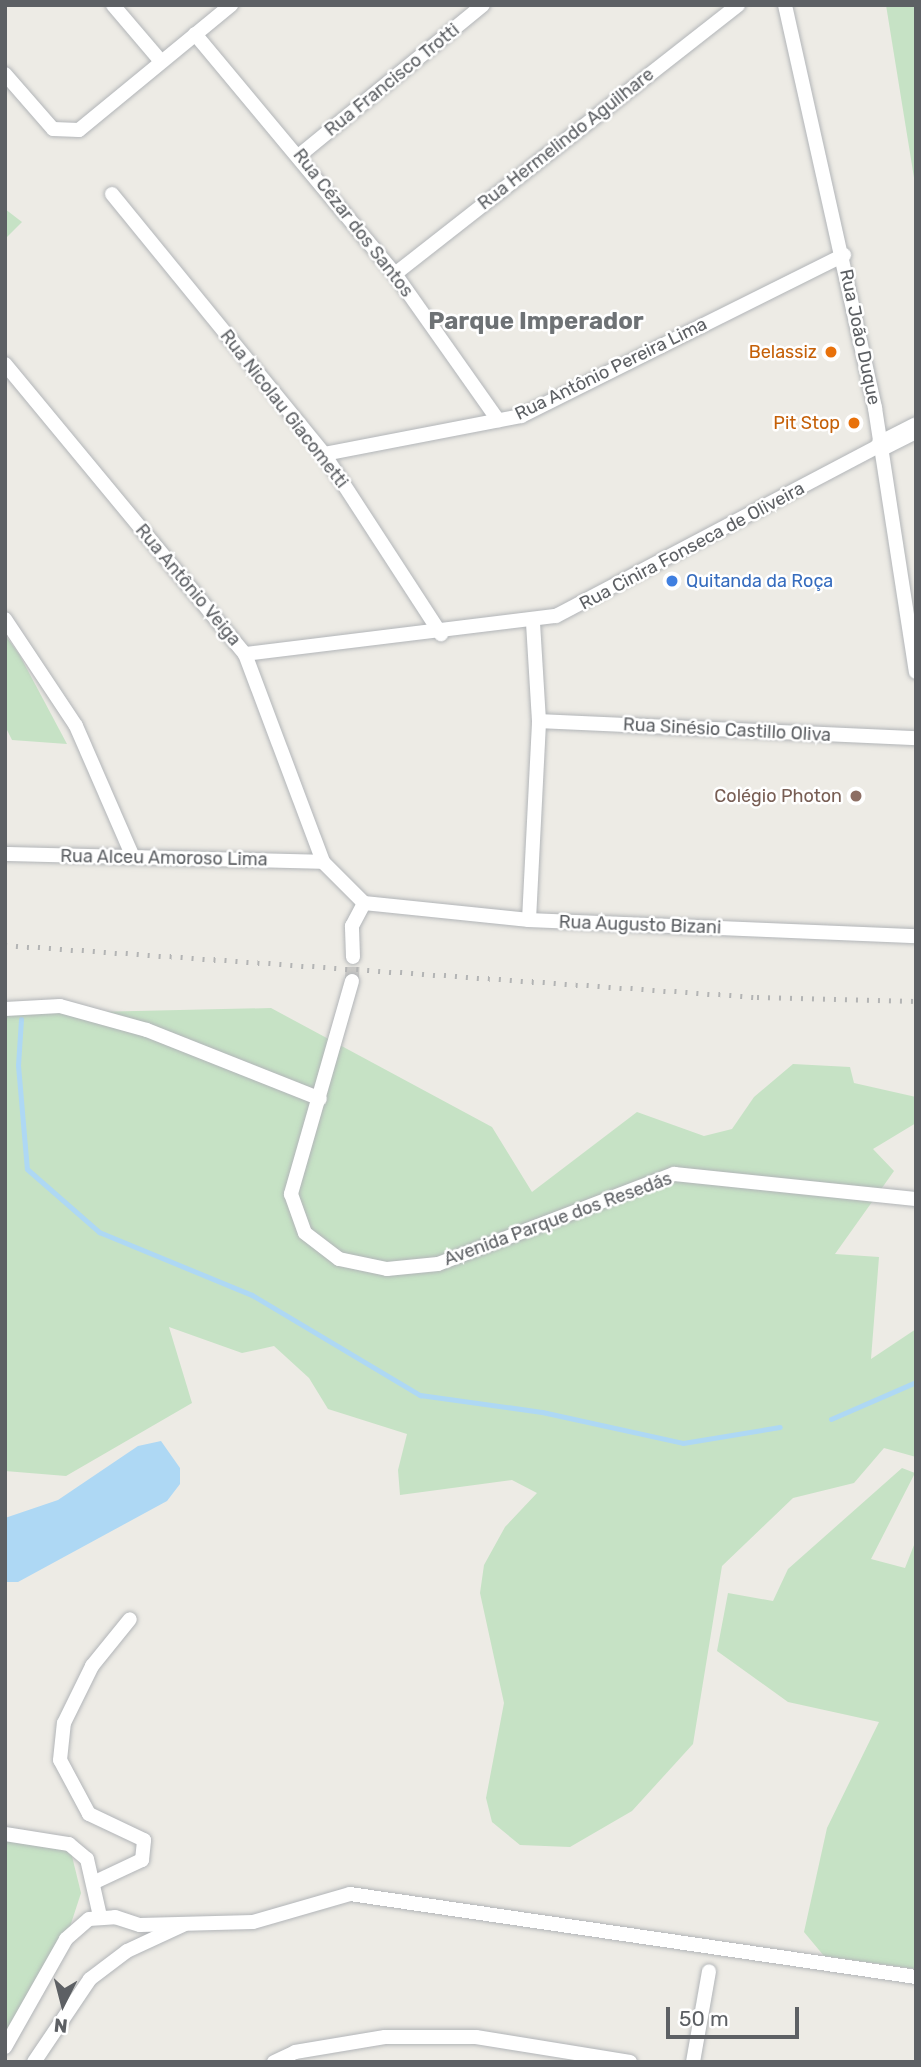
<!DOCTYPE html>
<html>
<head>
<meta charset="utf-8">
<style>
  body { margin:0 }
  #map { position:relative; width:921px; height:2067px; overflow:hidden; background:#edebe5; font-family:Rubik,sans-serif }
  div>[style] { position:absolute }
  .green>* { inset:0; background:#c6e2c5 }
  .water>* { inset:0; background:#aed8f4 }
  .stream>* { height:5px; margin:-2.5px; padding:0 2.5px; transform-origin:2.5px; border-radius:2.5px; background:#aed8f4 }
  .street-tunnel>* { height:14px; margin-top:-7px; transform-origin:0; background:repeating-linear-gradient(90deg,#c9c8c5 0 14px,transparent 0 21px) }
  .roads { filter:drop-shadow(0 0 2px #b2b5b8) drop-shadow(0 0 2px #b2b5b8) }
  .street>* { height:14px; margin:-7px; padding:0 7px; transform-origin:7px; border-radius:7px; background:#fff }
  .secondary>* { height:21px; margin:-10.5px; padding:0 10.5px; transform-origin:10.5px; border-radius:10.5px; background:#fff }
  .rail>* { height:5px; margin-top:-2.5px; transform-origin:0; background:repeating-linear-gradient(90deg,#b3b4b4 0 2px,transparent 0 11px) }
  .dots>* { width:19px; height:19px; translate:-50% -50%; box-sizing:border-box; border:4px solid #fff; border-radius:50% }
  span { translate:-50% -50%; white-space:nowrap; text-align:center; line-height:1.15; -webkit-text-stroke:5px #fff; paint-order:stroke }
  .street-label { font-size:18px; color:#5d6064 }
  .food-label { font-size:18px; color:#c56008 }
  .right { translate:-100% -50%; text-align:right }
  .shop-label { font-size:18px; color:#366cbe }
  .left { translate:0 -50%; text-align:left }
  .education-label { font-size:18px; color:#785e54 }
  .district-label { font-size:24px; color:#6e7275; font-weight:700 }
  .frame { position:absolute; inset:0; border:7px solid #5d6064; pointer-events:none }
  .north { position:absolute; left:28px; top:1969px; width:70px; height:70px; -webkit-text-stroke:5px #fff; paint-order:stroke; rotate:186deg; font-size:19px; font-weight:700; line-height:28px; text-align:center; color:#5d6064 }
  .north::after { content:''; display:block; margin:auto; width:24px; height:32px; background:#5d6064; clip-path:polygon(50% 0,100% 100%,50% 72%,0 100%) }
  .scale { position:absolute; left:666px; top:2007px; width:133px; height:32px; box-sizing:border-box; border:4px solid #5d6064; border-top:0; padding-left:9px; font-size:21px; line-height:24px; white-space:nowrap; color:#5d6064; -webkit-text-stroke:5px #fff; paint-order:stroke }
</style>
</head>
<body>
<div id="map">
  <div class="green">
    <i style="clip-path:polygon(886px 5px,916px 5px,916px 190px)"></i>
    <i style="clip-path:polygon(5px 209px,22px 222px,5px 239px)"></i>
    <i style="clip-path:polygon(5px 635px,19px 654px,67px 744px,12px 740px,5px 726px)"></i>
    <i style="clip-path:polygon(271px 1008px,492px 1127px,532px 1192px,637px 1112px,704px 1136px,732px 1129px,754px 1097px,793px 1064px,850px 1067px,854px 1083px,916px 1097px,916px 1123px,873px 1149px,894px 1171px,835px 1254px,879px 1257px,871px 1359px,916px 1329px,916px 1457px,884px 1448px,854px 1483px,793px 1498px,722px 1566px,693px 1744px,632px 1811px,570px 1847px,520px 1845px,492px 1822px,486px 1798px,504px 1703px,480px 1593px,484px 1565px,505px 1527px,537px 1493px,512px 1480px,400px 1495px,398px 1470px,407px 1434px,328px 1409px,309px 1378px,274px 1346px,242px 1353px,169px 1327px,192px 1403px,66px 1476px,5px 1471px,5px 1014px)"></i>
    <i style="clip-path:polygon(902px 1468px,915px 1473px,871px 1559px,905px 1568px,916px 1540px,916px 1969px,824px 1956px,804px 1932px,827px 1828px,879px 1722px,788px 1702px,717px 1651px,728px 1593px,773px 1601px,788px 1569px)"></i>
    <i style="clip-path:polygon(5px 1834px,69px 1844px,81px 1893px,66px 1939px,5px 2047px)"></i>
  </div>
  <div class="water">
    <i style="clip-path:polygon(161px 1441px,180px 1468px,180px 1484px,167px 1501px,18px 1582px,5px 1582px,5px 1518px,58px 1500px,138px 1446px)"></i>
  </div>
  <div class="stream">
    <i style="left:21px;top:1019px;width:46px;rotate:93.7deg"></i>
    <i style="left:18px;top:1065px;width:104px;rotate:85.1deg"></i>
    <i style="left:27px;top:1169px;width:96px;rotate:41.2deg"></i>
    <i style="left:99px;top:1232px;width:165px;rotate:22.4deg"></i>
    <i style="left:252px;top:1295px;width:196px;rotate:30.8deg"></i>
    <i style="left:420px;top:1395px;width:123px;rotate:7.9deg"></i>
    <i style="left:542px;top:1412px;width:144px;rotate:12.4deg"></i>
    <i style="left:683px;top:1443px;width:98px;rotate:-9.4deg"></i>
    <i style="left:831px;top:1419px;width:93px;rotate:-23.5deg"></i>
  </div>
  <div class="street-tunnel">
    <i style="left:352px;top:981px;width:24px;rotate:-88deg"></i>
  </div>
  <div class="roads">
    <div class="street">
      <i style="left:113px;top:5px;width:71px;rotate:49.6deg"></i>
      <i style="left:785px;top:5px;width:413px;rotate:77.4deg"></i>
      <i style="left:875px;top:408px;width:267px;rotate:81.2deg"></i>
      <i style="left:195px;top:34px;width:312px;rotate:50.2deg"></i>
      <i style="left:395px;top:274px;width:179px;rotate:54.8deg"></i>
      <i style="left:5px;top:74px;width:73px;rotate:48.9deg"></i>
      <i style="left:53px;top:129px;width:26px;rotate:2deg"></i>
      <i style="left:79px;top:130px;width:197px;rotate:-39.4deg"></i>
      <i style="left:301px;top:154px;width:235px;rotate:-39.3deg"></i>
      <i style="left:112px;top:194px;width:335px;rotate:50.8deg"></i>
      <i style="left:324px;top:454px;width:215px;rotate:57deg"></i>
      <i style="left:395px;top:274px;width:436px;rotate:-38.1deg"></i>
      <i style="left:5px;top:364px;width:376px;rotate:50.4deg"></i>
      <i style="left:245px;top:654px;width:222px;rotate:69.4deg"></i>
      <i style="left:323px;top:862px;width:58px;rotate:45deg"></i>
      <i style="left:324px;top:454px;width:201px;rotate:-10.9deg"></i>
      <i style="left:521px;top:416px;width:361px;rotate:-26.5deg"></i>
      <i style="left:5px;top:619px;width:128px;rotate:56.4deg"></i>
      <i style="left:76px;top:726px;width:143px;rotate:66.5deg"></i>
      <i style="left:245px;top:654px;width:313px;rotate:-7deg"></i>
      <i style="left:556px;top:616px;width:367px;rotate:-27.8deg"></i>
      <i style="left:539px;top:721px;width:377px;rotate:2.6deg"></i>
      <i style="left:5px;top:854px;width:318px;rotate:1.4deg"></i>
      <i style="left:364px;top:903px;width:166px;rotate:5.9deg"></i>
      <i style="left:529px;top:920px;width:387px;rotate:2.4deg"></i>
      <i style="left:529px;top:920px;width:199px;rotate:-87.1deg"></i>
      <i style="left:539px;top:721px;width:99px;rotate:-93.5deg"></i>
      <i style="left:353px;top:957px;width:31px;rotate:-92deg"></i>
      <i style="left:352px;top:926px;width:26px;rotate:-62deg"></i>
      <i style="left:352px;top:981px;width:222px;rotate:106deg"></i>
      <i style="left:291px;top:1194px;width:41px;rotate:70.3deg"></i>
      <i style="left:305px;top:1233px;width:43px;rotate:37.4deg"></i>
      <i style="left:339px;top:1259px;width:49px;rotate:11.8deg"></i>
      <i style="left:387px;top:1269px;width:51px;rotate:-5.6deg"></i>
      <i style="left:438px;top:1264px;width:253px;rotate:-20.9deg"></i>
      <i style="left:674px;top:1174px;width:243px;rotate:5.9deg"></i>
      <i style="left:5px;top:1009px;width:55px;rotate:-3.1deg"></i>
      <i style="left:60px;top:1006px;width:90px;rotate:15.4deg"></i>
      <i style="left:147px;top:1030px;width:186px;rotate:21.7deg"></i>
      <i style="left:5px;top:1834px;width:65px;rotate:8.9deg"></i>
      <i style="left:69px;top:1844px;width:23px;rotate:40deg"></i>
      <i style="left:87px;top:1859px;width:58px;rotate:77.2deg"></i>
      <i style="left:95px;top:1882px;width:52px;rotate:-25.1deg"></i>
      <i style="left:142px;top:1860px;width:20px;rotate:-84deg"></i>
      <i style="left:144px;top:1840px;width:61px;rotate:-154.7deg"></i>
      <i style="left:89px;top:1814px;width:61px;rotate:-118.2deg"></i>
      <i style="left:60px;top:1760px;width:37px;rotate:-84deg"></i>
      <i style="left:64px;top:1723px;width:64px;rotate:-63.8deg"></i>
      <i style="left:92px;top:1666px;width:60px;rotate:-51deg"></i>
      <i style="left:5px;top:2047px;width:124px;rotate:-60.5deg"></i>
      <i style="left:66px;top:1939px;width:30px;rotate:-41deg"></i>
      <i style="left:89px;top:1919px;width:26px;rotate:-4deg"></i>
      <i style="left:115px;top:1917px;width:26px;rotate:18deg"></i>
      <i style="left:140px;top:1925px;width:113px;rotate:-1.5deg"></i>
      <i style="left:253px;top:1922px;width:101px;rotate:-16.1deg"></i>
      <i style="left:350px;top:1894px;width:572px;rotate:8.34deg"></i>
      <i style="left:34px;top:2062px;width:100px;rotate:-56deg"></i>
      <i style="left:90px;top:1979px;width:46px;rotate:-37.1deg"></i>
      <i style="left:127px;top:1951px;width:62px;rotate:-24.9deg"></i>
      <i style="left:274px;top:2062px;width:23px;rotate:-25deg"></i>
      <i style="left:295px;top:2052px;width:91px;rotate:-9.5deg"></i>
      <i style="left:385px;top:2037px;width:91px"></i>
      <i style="left:476px;top:2037px;width:156px;rotate:9.2deg"></i>
      <i style="left:693px;top:2062px;width:92px;rotate:-80deg"></i>
    </div>
    <div class="secondary">
      <i style="left:881px;top:445px;width:39px;rotate:-27deg"></i>
    </div>
  </div>
  <div class="rail">
    <i style="left:5px;top:945px;width:754px;rotate:3.96deg"></i>
    <i style="left:757px;top:997px;width:159px;rotate:1.4deg"></i>
  </div>
  <div class="dots">
    <i style="left:831px;top:352px;background:#e8710a"></i>
    <i style="left:854px;top:423px;background:#e8710a"></i>
    <i style="left:672px;top:581px;background:#3f7fe0"></i>
    <i style="left:856px;top:796px;background:#8d6e63"></i>
  </div>
  <div class="street-label">
    <span style="left:392px;top:80px;rotate:-39deg">Rua Francisco Trotti</span>
    <span style="left:566px;top:139px;rotate:-38deg">Rua Hermelindo Aguilhare</span>
    <span style="left:353px;top:223px;rotate:52deg">Rua Cézar dos Santos</span>
    <span style="left:860px;top:337px;rotate:78deg">Rua João Duque</span>
    <span style="left:611px;top:369px;rotate:-26deg">Rua Antônio Pereira Lima</span>
    <span style="left:284px;top:409px;rotate:52deg">Rua Nicolau Giacometti</span>
    <span style="left:692px;top:546px;rotate:-28deg">Rua Cinira Fonseca de Oliveira</span>
    <span style="left:188px;top:585px;rotate:50deg">Rua Antônio Veiga</span>
    <span style="left:727px;top:730px;rotate:3deg">Rua Sinésio Castillo Oliva</span>
    <span style="left:164px;top:858px;rotate:1deg">Rua Alceu Amoroso Lima</span>
    <span style="left:640px;top:925px;rotate:2deg">Rua Augusto Bizani</span>
    <span style="left:558px;top:1219px;rotate:-20deg">Avenida Parque dos Resedás</span>
  </div>
  <div class="food-label">
    <span class="right" style="left:817px;top:352px">Belassiz</span>
    <span class="right" style="left:840px;top:423px">Pit Stop</span>
  </div>
  <div class="shop-label">
    <span class="left" style="left:686px;top:581px">Quitanda da Roça</span>
  </div>
  <div class="education-label">
    <span class="right" style="left:842px;top:796px">Colégio Photon</span>
  </div>
  <div class="district-label">
    <span style="left:536px;top:322px">Parque Imperador</span>
  </div>
  <div class="frame"></div>
  <div class="north">N</div>
  <div class="scale">50 m</div>
</div>
</body>
</html>
